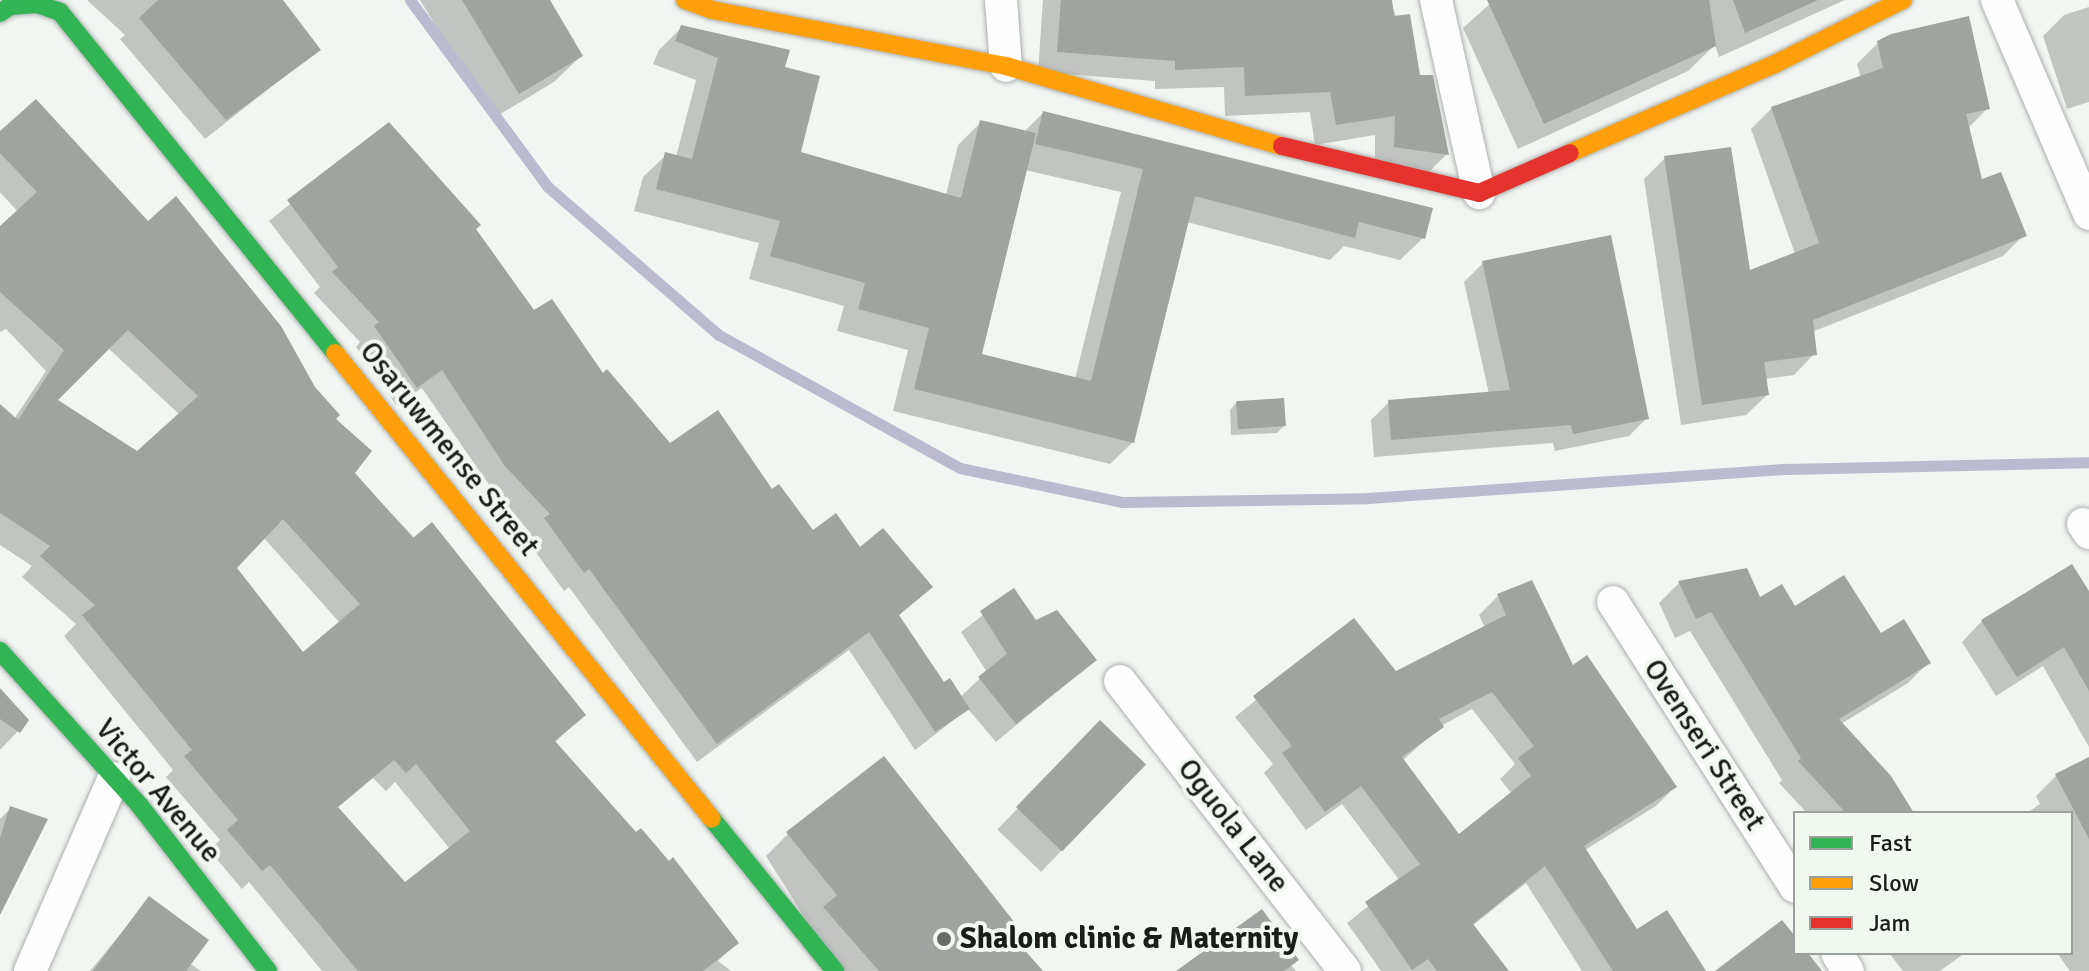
<!DOCTYPE html>
<html>
<head>
<meta charset="utf-8">
<style>
  body { margin:0 }
  #map { position:relative; width:2089px; height:971px; overflow:hidden; background:#f2f6f2; font-family:Signika,sans-serif }
  div>[style] { position:absolute }
  .shadow>* { inset:0; background:#0003; transform-origin:0 0 }
  .stream>* { height:11px; margin:-5.5px; padding:0 5.5px; transform-origin:5.5px; border-radius:5.5px; background:#bbbace }
  .building>* { inset:0; background:#a0a4a0; transform-origin:0 0 }
  .roads { filter:drop-shadow(0 0 2px #acafac) drop-shadow(0 0 2px #acafac) }
  .street>* { height:32px; margin:-16px; padding:0 16px; transform-origin:16px; border-radius:16px; background:#fdfefd }
  .fast>* { height:18px; margin:-9px; padding:0 9px; transform-origin:9px; border-radius:9px; background:#30b455 }
  .slow>* { height:18px; margin:-9px; padding:0 9px; transform-origin:9px; border-radius:9px; background:#ff9f0a }
  .jam>* { height:18px; margin:-9px; padding:0 9px; transform-origin:9px; border-radius:9px; background:#e5322d }
  .dots>* { width:22px; height:22px; translate:-50% -50%; box-sizing:border-box; border:4px solid #f0f8f0; border-radius:50% }
  span { translate:-50% -50%; white-space:nowrap; text-align:center; line-height:1.15; -webkit-text-stroke:8px #f0f8f0; paint-order:stroke }
  .street-label { font-size:30px; color:#1a1d1a }
  .poi-label { font-size:30px; color:#1a1d1a; font-weight:700 }
  .left { translate:0 -50%; text-align:left }
  .legend { position:absolute; left:1793px; top:811px; width:280px; height:144px; box-sizing:border-box; background:#f0f8f0; border:2px solid #9aa09a; margin:0; padding:10px 14px; list-style:none; font-size:24px; color:#1a1d1a }
  .legend li { display:flex; align-items:center; gap:16px; height:40px }
  .legend b { width:40px; border:2px solid #9aa09a }
</style>
</head>
<body>
<div id="map">
  <div class="shadow">
    <i style="clip-path:polygon(87px 0,281px 0,318px 50px,205px 139px,120px 39px,125px 35px)"></i>
    <i style="clip-path:polygon(420px 0,547px 0,581px 56px,554px 82px,492px 119px)"></i>
    <i style="clip-path:polygon(1043px 0,1390px 0,1447px 154px,1426px 175px,1375px 167px,1375px 135px,1315px 145px,1310px 112px,1225px 116px,1224px 87px,1155px 89px,1155px 81px,1038px 72px)"></i>
    <i style="clip-path:polygon(1494px 0,1845px 0,1719px 57px,1715px 45px,1688px 71px,1518px 149px,1463px 28px)"></i>
    <i style="clip-path:polygon(2089px 7px,2089px 102px,2067px 109px,2043px 36px,2064px 15px)"></i>
    <i style="clip-path:polygon(evenodd,682px 27px,783px 68px,798px 154px,946px 195px,958px 145px,981px 122px,1024px 132px,1043px 113px,1423px 238px,1400px 260px,1344px 246px,1330px 260px,1187px 222px,1133px 442px,1110px 464px,893px 411px,908px 350px,837px 331px,844px 306px,749px 279px,759px 243px,634px 211px,643px 177px,666px 155px,676px 157px,696px 80px,653px 64px,659px 50px,682px 27px,1025px 170px,1121px 192px,1075px 379px,979px 355px,1025px 170px)"></i>
    <i style="clip-path:polygon(1878px 43px,1988px 108px,1967px 129px,1980px 182px,2024px 235px,2003px 256px,1812px 332px,1814px 354px,1794px 375px,1765px 379px,1767px 395px,1746px 415px,1681px 425px,1644px 179px,1665px 158px,1749px 273px,1795px 254px,1751px 129px,1772px 108px,1861px 78px,1857px 64px)"></i>
    <i style="clip-path:polygon(389px 125px,474px 229px,534px 313px,670px 446px,771px 492px,813px 533px,931px 586px,897px 617px,943px 685px,960px 697px,987px 672px,961px 632px,1014px 591px,1035px 623px,1095px 660px,996px 742px,968px 709px,915px 750px,849px 650px,697px 762px,569px 587px,564px 591px,526px 539px,531px 534px,487px 482px,422px 388px,396px 405px,356px 347px,360px 342px,314px 293px,320px 287px,269px 221px)"></i>
    <i style="clip-path:polygon(evenodd,0 134px,333px 419px,353px 473px,583px 715px,554px 743px,737px 943px,718px 961px,731px 971px,322px 971px,249px 882px,242px 889px,209px 850px,220px 840px,166px 777px,173px 770px,64px 636px,76px 624px,22px 577px,32px 566px,0 545px,0 407px,14px 419px,46px 371px,6px 329px,0 332px,0 229px,18px 212px,0 192px,0 134px,108px 348px,180px 415px,137px 454px,55px 400px,108px 348px,0 134px,263px 537px,340px 623px,303px 655px,235px 568px,263px 537px,0 134px,373px 778px,386px 791px,395px 782px,450px 849px,404px 885px,337px 808px,373px 778px)"></i>
    <i style="clip-path:polygon(1483px 263px,1647px 418px,1629px 436px,1555px 451px,1553px 443px,1374px 457px,1371px 420px,1389px 402px,1489px 394px,1464px 282px)"></i>
    <i style="clip-path:polygon(1236px 403px,1284px 426px,1277px 433px,1231px 435px,1230px 410px)"></i>
    <i style="clip-path:polygon(1679px 583px,1795px 609px,1880px 636px,1928px 663px,1908px 683px,1841px 724px,1912px 813px,1807px 813px,1779px 783px,1782px 780px,1690px 631px,1675px 638px,1659px 603px)"></i>
    <i style="clip-path:polygon(2089px 595px,2089px 747px,2043px 666px,1996px 696px,1962px 642px,1982px 621px)"></i>
    <i style="clip-path:polygon(evenodd,1498px 596px,1573px 668px,1675px 787px,1656px 806px,1585px 850px,1637px 932px,1703px 971px,1582px 971px,1526px 883px,1472px 926px,1507px 971px,1381px 971px,1347px 923px,1400px 881px,1342px 804px,1306px 830px,1264px 773px,1273px 764px,1235px 717px,1353px 621px,1395px 674px,1485px 628px,1479px 615px,1498px 596px,1472px 709px,1515px 764px,1500px 779px,1512px 794px,1458px 837px,1402px 761px,1441px 726px,1472px 709px)"></i>
    <i style="clip-path:polygon(0 690px,18px 731px,1px 749px,0 749px)"></i>
    <i style="left:1100px;top:723px;width:61px;height:148px;rotate:44deg"></i>
    <i style="clip-path:polygon(2089px 759px,2089px 971px,2070px 971px,2057px 953px,2071px 953px,2071px 813px,2027px 813px,2040px 804px,2036px 796px,2056px 776px)"></i>
    <i style="clip-path:polygon(11px 808px,46px 820px,0 911px,0 819px)"></i>
    <i style="clip-path:polygon(788px 834px,1004px 931px,1040px 971px,838px 971px,766px 856px)"></i>
    <i style="clip-path:polygon(149px 899px,189px 963px,201px 971px,90px 971px)"></i>
    <i style="clip-path:polygon(1889px 953px,1965px 953px,1940px 971px,1903px 971px)"></i>
    <i style="clip-path:polygon(1291px 965px,1296px 971px,1179px 971px)"></i>
  </div>
  <div class="stream">
    <i style="left:410px;top:0;width:232px;rotate:53.6deg"></i>
    <i style="left:548px;top:187px;width:226px;rotate:40.9deg"></i>
    <i style="left:719px;top:335px;width:275px;rotate:28.9deg"></i>
    <i style="left:960px;top:468px;width:166px;rotate:11.9deg"></i>
    <i style="left:1122px;top:502px;width:246px;rotate:-0.9deg"></i>
    <i style="left:1368px;top:498px;width:420px;rotate:-4deg"></i>
    <i style="left:1787px;top:469px;width:302px;rotate:-1.3deg"></i>
  </div>
  <div class="building">
    <i style="clip-path:polygon(158px 0,283px 0,321px 50px,226px 120px,139px 18px)"></i>
    <i style="clip-path:polygon(462px 0,550px 0,583px 56px,519px 94px)"></i>
    <i style="clip-path:polygon(1061px 0,1392px 0,1394px 16px,1410px 14px,1420px 75px,1433px 75px,1449px 155px,1394px 147px,1395px 116px,1336px 125px,1330px 92px,1245px 96px,1244px 67px,1175px 70px,1175px 61px,1057px 52px)"></i>
    <i style="clip-path:polygon(1487px 0,1709px 0,1716px 46px,1544px 124px)"></i>
    <i style="clip-path:polygon(1733px 0,1818px 0,1745px 33px)"></i>
    <i style="clip-path:polygon(1969px 16px,1990px 109px,1966px 114px,1982px 179px,2001px 172px,2027px 236px,1813px 320px,1817px 355px,1764px 362px,1769px 395px,1702px 405px,1664px 156px,1731px 147px,1750px 270px,1819px 243px,1771px 107px,1883px 68px,1877px 41px,1891px 34px)"></i>
    <i style="clip-path:polygon(681px 25px,790px 50px,785px 67px,820px 76px,801px 152px,961px 198px,980px 120px,1036px 133px,982px 354px,1091px 381px,1143px 169px,1035px 144px,1043px 111px,1433px 208px,1425px 239px,1359px 222px,1355px 238px,1195px 196px,1134px 443px,914px 389px,929px 328px,858px 309px,865px 283px,770px 256px,780px 221px,656px 189px,665px 152px,692px 159px,718px 58px,675px 41px)"></i>
    <i style="clip-path:polygon(evenodd,36px 99px,148px 221px,176px 196px,281px 326px,315px 387px,340px 415px,336px 419px,372px 451px,355px 473px,413px 538px,432px 522px,586px 715px,555px 741px,636px 832px,641px 828px,669px 861px,673px 857px,739px 943px,703px 971px,358px 971px,270px 865px,262px 871px,227px 830px,238px 820px,184px 756px,192px 750px,82px 615px,95px 605px,40px 556px,50px 546px,0 513px,0 404px,18px 420px,64px 350px,0 292px,0 226px,37px 192px,0 153px,0 131px,36px 99px,128px 330px,198px 396px,137px 451px,58px 400px,128px 330px,36px 99px,283px 519px,360px 604px,303px 652px,237px 568px,283px 519px,36px 99px,394px 760px,406px 773px,416px 764px,470px 831px,405px 882px,338px 807px,394px 760px)"></i>
    <i style="clip-path:polygon(389px 122px,481px 225px,476px 229px,534px 310px,552px 299px,603px 373px,607px 369px,670px 443px,718px 410px,772px 489px,779px 484px,813px 530px,836px 513px,860px 547px,883px 528px,933px 587px,899px 615px,944px 682px,950px 678px,970px 709px,935px 732px,869px 632px,717px 744px,589px 569px,584px 573px,544px 518px,550px 514px,504px 465px,442px 370px,417px 388px,374px 326px,379px 322px,332px 272px,338px 267px,287px 200px)"></i>
    <i style="clip-path:polygon(1611px 235px,1649px 419px,1573px 434px,1571px 425px,1391px 440px,1388px 400px,1510px 390px,1482px 261px)"></i>
    <i style="left:1284px;top:398px;width:28px;height:48px;rotate:86deg"></i>
    <i style="clip-path:polygon(2072px 564px,2089px 591px,2089px 691px,2064px 647px,2017px 677px,1981px 620px)"></i>
    <i style="clip-path:polygon(1747px 568px,1760px 597px,1782px 584px,1795px 606px,1844px 575px,1881px 633px,1904px 619px,1931px 663px,1839px 719px,1891px 776px,1914px 813px,1846px 813px,1798px 761px,1801px 758px,1711px 612px,1696px 619px,1678px 581px)"></i>
    <i style="clip-path:polygon(evenodd,1532px 580px,1573px 665px,1587px 655px,1677px 787px,1584px 846px,1637px 929px,1667px 910px,1706px 971px,1613px 971px,1545px 866px,1473px 924px,1509px 971px,1437px 971px,1428px 959px,1412px 970px,1365px 902px,1420px 864px,1361px 786px,1325px 812px,1282px 753px,1292px 746px,1253px 696px,1354px 618px,1396px 671px,1506px 615px,1497px 594px,1532px 580px,1492px 692px,1534px 746px,1518px 758px,1531px 776px,1459px 834px,1402px 757px,1444px 727px,1439px 719px,1492px 692px)"></i>
    <i style="clip-path:polygon(1014px 588px,1036px 620px,1057px 610px,1097px 660px,1016px 724px,978px 677px,1007px 654px,980px 611px)"></i>
    <i style="clip-path:polygon(0 688px,29px 720px,20px 733px,0 719px)"></i>
    <i style="left:1100px;top:720px;width:64px;height:121px;rotate:44deg"></i>
    <i style="clip-path:polygon(884px 756px,1015px 923px,1007px 930px,1043px 971px,879px 971px,823px 907px,837px 895px,786px 832px)"></i>
    <i style="clip-path:polygon(2089px 757px,2089px 839px,2055px 774px)"></i>
    <i style="clip-path:polygon(10px 806px,48px 819px,0 915px,0 838px)"></i>
    <i style="clip-path:polygon(149px 896px,209px 940px,186px 971px,93px 971px)"></i>
    <i style="clip-path:polygon(1262px 909px,1299px 960px,1284px 971px,1176px 971px)"></i>
    <i style="clip-path:polygon(1782px 920px,1795px 936px,1795px 953px,1808px 953px,1822px 971px,1715px 971px)"></i>
  </div>
  <div class="roads">
    <div class="street">
      <i style="left:1001px;top:0;width:66px;rotate:85.7deg"></i>
      <i style="left:1436px;top:0;width:198px;rotate:77.4deg"></i>
      <i style="left:1997px;top:0;width:233px;rotate:66.7deg"></i>
      <i style="left:2083px;top:524px;width:11px;rotate:56deg"></i>
      <i style="left:1613px;top:602px;width:338px;rotate:57.4deg"></i>
      <i style="left:1120px;top:681px;width:367px;rotate:52.2deg"></i>
      <i style="left:1837px;top:953px;width:21px;rotate:59deg"></i>
      <i style="left:30px;top:971px;width:210px;rotate:-66.5deg"></i>
    </div>
    <div class="fast">
      <i style="left:0;top:13px;width:12px;rotate:-35deg"></i>
      <i style="left:10px;top:6px;width:27px;rotate:-4deg"></i>
      <i style="left:37px;top:4px;width:24px;rotate:19deg"></i>
      <i style="left:60px;top:12px;width:438px;rotate:51.1deg"></i>
      <i style="left:0;top:651px;width:209px;rotate:47.9deg"></i>
      <i style="left:140px;top:806px;width:209px;rotate:52.2deg"></i>
      <i style="left:712px;top:819px;width:196px;rotate:51deg"></i>
    </div>
    <div class="slow">
      <i style="left:685px;top:0;width:29px;rotate:20deg"></i>
      <i style="left:712px;top:10px;width:299px;rotate:10.8deg"></i>
      <i style="left:1006px;top:66px;width:287px;rotate:16.2deg"></i>
      <i style="left:1570px;top:153px;width:223px;rotate:-23.5deg"></i>
      <i style="left:1775px;top:64px;width:143px;rotate:-26.6deg"></i>
      <i style="left:335px;top:353px;width:599px;rotate:51.03deg"></i>
    </div>
    <div class="jam">
      <i style="left:1282px;top:146px;width:203px;rotate:13.4deg"></i>
      <i style="left:1479px;top:193px;width:99px;rotate:-23.7deg"></i>
    </div>
  </div>
  <div class="dots">
    <i style="left:944px;top:939px;background:#666966"></i>
  </div>
  <div class="street-label">
    <span style="left:449px;top:449px;rotate:51deg">Osaruwmense Street</span>
    <span style="left:1704px;top:745px;rotate:57deg">Ovenseri Street</span>
    <span style="left:158px;top:791px;rotate:50deg">Victor Avenue</span>
    <span style="left:1233px;top:826px;rotate:52deg">Oguola Lane</span>
  </div>
  <div class="poi-label">
    <span class="left" style="left:960px;top:939px">Shalom clinic &amp; Maternity</span>
  </div>
  <ul class="legend">
  <li><b style="height:10px;background:#30b455"></b>Fast</li>
  <li><b style="height:10px;background:#ff9f0a"></b>Slow</li>
  <li><b style="height:10px;background:#e5322d"></b>Jam</li>
  </ul>
</div>
</body>
</html>
